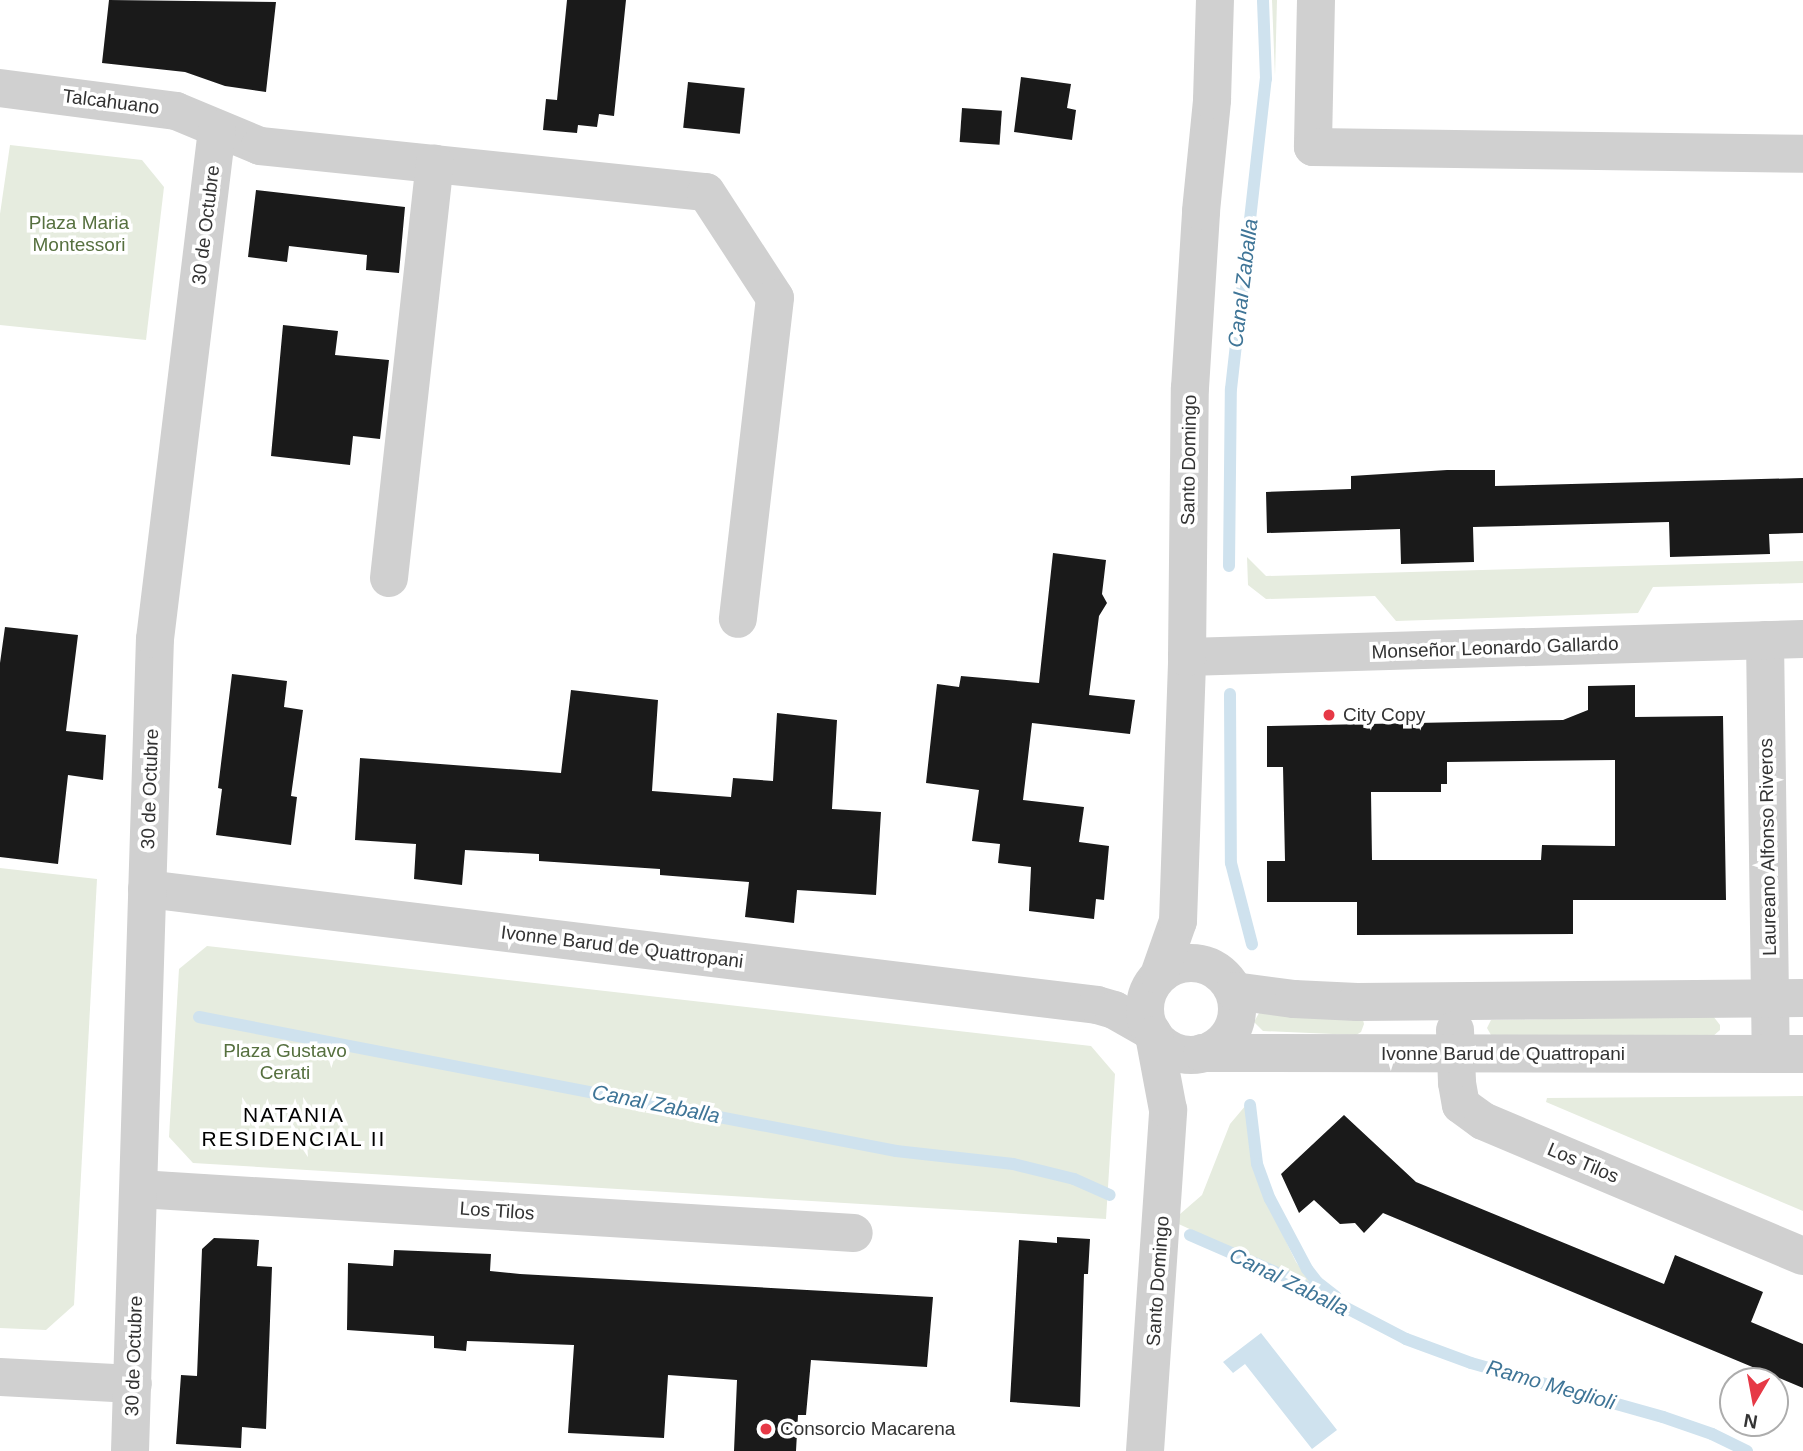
<!DOCTYPE html>
<html>
<head>
<meta charset="utf-8">
<style>
  body { margin:0 }
  #map { position:relative; width:1803px; height:1451px; overflow:hidden; background:#fff; font-family:Helvetica,sans-serif }
  div>[style] { position:absolute }
  .green>* { inset:0; background:#e6ecdf }
  .water>* { inset:0; background:#cfe2ee }
  .stream>* { height:12px; margin:-6px; padding:0 6px; transform-origin:6px; border-radius:6px; background:#cfe2ee }
  .building>* { inset:0; background:#1a1a1a; transform-origin:0 0 }
  .street>* { height:38px; margin:-19px; padding:0 19px; transform-origin:19px; border-radius:19px; background:#d0d0d0 }
  .street>.ring { margin:-19px; padding:0; box-sizing:content-box; background:none; border:38px solid #d0d0d0; border-radius:50% }
  .dots>* { width:19px; height:19px; translate:-50% -50%; box-sizing:border-box; border:4px solid #fff; border-radius:50% }
  span { translate:-50% -50%; white-space:nowrap; text-align:center; line-height:1.15; -webkit-text-stroke:7px #fff; paint-order:stroke }
  .street-label { font-size:19px; color:#333 }
  .park-label { font-size:19px; color:#56703f }
  .poi-label { font-size:19px; color:#333 }
  .left { translate:0 -50%; text-align:left }
  .water-label { font-size:21px; color:#3f7597; font-style:italic }
  .neighbourhood-label { font-size:21px; color:#000; letter-spacing:2px }
  .north { position:absolute; left:1719px; top:1367px; width:70px; height:70px; box-sizing:border-box; background:#fff; border:2px solid #adadad; border-radius:50%; rotate:190deg; font-size:19px; font-weight:700; line-height:28px; text-align:center; color:#333 }
  .north::after { content:''; display:block; margin:auto; width:24px; height:32px; background:#e63946; clip-path:polygon(50% 0,100% 100%,50% 72%,0 100%) }
</style>
</head>
<body>
<div id="map">
  <div class="green">
    <i style="clip-path:polygon(1272px 0,1277px 0,1275px 76px)"></i>
    <i style="clip-path:polygon(10px 145px,142px 160px,164px 187px,146px 340px,0 325px,0 214px)"></i>
    <i style="clip-path:polygon(1247px 557px,1266px 576px,1803px 561px,1803px 583px,1653px 587px,1638px 613px,1396px 621px,1375px 596px,1266px 599px,1248px 585px)"></i>
    <i style="clip-path:polygon(0 868px,97px 879px,74px 1305px,46px 1330px,0 1328px)"></i>
    <i style="clip-path:polygon(207px 946px,1091px 1046px,1115px 1074px,1106px 1219px,193px 1163px,169px 1137px,179px 969px)"></i>
    <i style="clip-path:polygon(1259px 1013px,1363px 1020px,1364px 1024px,1361px 1032px,1356px 1035px,1263px 1031px,1254px 1022px)"></i>
    <i style="clip-path:polygon(1713px 1016px,1720px 1025px,1720px 1030px,1712px 1037px,1491px 1035px,1487px 1028px,1491px 1020px)"></i>
    <i style="clip-path:polygon(1803px 1096px,1803px 1211px,1546px 1102px,1547px 1098px)"></i>
    <i style="clip-path:polygon(1246px 1105px,1252px 1163px,1261px 1190px,1296px 1262px,1313px 1285px,1172px 1221px,1202px 1195px,1230px 1124px)"></i>
  </div>
  <div class="water">
    <i style="clip-path:polygon(1261px 1333px,1337px 1430px,1312px 1449px,1245px 1364px,1233px 1373px,1223px 1362px)"></i>
  </div>
  <div class="stream">
    <i style="left:1229px;top:566px;width:177px;rotate:-89.4deg"></i>
    <i style="left:1231px;top:389px;width:312px;rotate:-83.6deg"></i>
    <i style="left:1266px;top:79px;width:79px;rotate:-92.2deg"></i>
    <i style="left:1230px;top:694px;width:169px;rotate:89.7deg"></i>
    <i style="left:1231px;top:863px;width:84px;rotate:75.5deg"></i>
    <i style="left:199px;top:1017px;width:710px;rotate:10.88deg"></i>
    <i style="left:896px;top:1151px;width:118px;rotate:6.3deg"></i>
    <i style="left:1013px;top:1164px;width:63px;rotate:13.8deg"></i>
    <i style="left:1074px;top:1179px;width:39px;rotate:24deg"></i>
    <i style="left:1250px;top:1105px;width:59px;rotate:83.2deg"></i>
    <i style="left:1257px;top:1164px;width:37px;rotate:70deg"></i>
    <i style="left:1270px;top:1199px;width:79px;rotate:62.1deg"></i>
    <i style="left:1307px;top:1269px;width:16px;rotate:52deg"></i>
    <i style="left:1317px;top:1282px;width:24px;rotate:38deg"></i>
    <i style="left:1190px;top:1235px;width:108px;rotate:23.5deg"></i>
    <i style="left:1289px;top:1278px;width:132px;rotate:27.5deg"></i>
    <i style="left:1406px;top:1339px;width:69px;rotate:20.3deg"></i>
    <i style="left:1471px;top:1363px;width:199px;rotate:15.7deg"></i>
    <i style="left:1663px;top:1417px;width:52px;rotate:19.1deg"></i>
    <i style="left:1712px;top:1434px;width:39px;rotate:26deg"></i>
  </div>
  <div class="building">
    <i style="clip-path:polygon(109px 0,276px 2px,266px 92px,225px 86px,185px 72px,102px 63px)"></i>
    <i style="clip-path:polygon(567px 0,626px 0,614px 116px,599px 114px,597px 127px,578px 125px,577px 133px,543px 130px,546px 99px,557px 100px)"></i>
    <i style="clip-path:polygon(1021px 77px,1071px 84px,1067px 108px,1076px 110px,1072px 140px,1014px 132px)"></i>
    <i style="left:688px;top:82px;width:57px;height:46px;rotate:6deg"></i>
    <i style="left:962px;top:108px;width:40px;height:34px;rotate:4deg"></i>
    <i style="clip-path:polygon(256px 190px,405px 207px,399px 273px,366px 270px,367px 255px,289px 246px,287px 262px,248px 257px)"></i>
    <i style="clip-path:polygon(283px 325px,338px 331px,335px 355px,389px 360px,380px 439px,353px 436px,350px 465px,271px 456px)"></i>
    <i style="clip-path:polygon(1447px 470px,1495px 470px,1495px 486px,1803px 478px,1803px 533px,1769px 534px,1770px 554px,1670px 557px,1669px 522px,1473px 527px,1474px 562px,1401px 564px,1400px 529px,1267px 533px,1266px 492px,1351px 489px,1351px 476px)"></i>
    <i style="clip-path:polygon(1053px 553px,1106px 560px,1102px 594px,1107px 603px,1099px 616px,1089px 695px,1135px 700px,1130px 734px,1032px 723px,1023px 800px,1084px 807px,1079px 842px,1109px 846px,1104px 900px,1096px 899px,1094px 919px,1029px 911px,1031px 867px,998px 863px,1000px 844px,972px 841px,979px 790px,926px 783px,937px 684px,959px 687px,961px 676px,1039px 683px)"></i>
    <i style="clip-path:polygon(5px 627px,78px 635px,66px 731px,106px 735px,103px 780px,68px 775px,58px 864px,0 857px,0 663px)"></i>
    <i style="clip-path:polygon(232px 674px,287px 681px,284px 707px,303px 710px,291px 796px,297px 797px,291px 845px,216px 835px,222px 789px,218px 788px)"></i>
    <i style="clip-path:polygon(evenodd,1635px 685px,1635px 717px,1723px 716px,1726px 900px,1573px 900px,1573px 934px,1357px 935px,1357px 902px,1267px 902px,1267px 861px,1285px 861px,1283px 767px,1267px 767px,1267px 726px,1563px 720px,1588px 710px,1588px 686px,1635px 685px,1615px 760px,1615px 846px,1542px 845px,1541px 860px,1372px 860px,1371px 792px,1441px 792px,1441px 784px,1447px 784px,1447px 762px,1615px 760px)"></i>
    <i style="clip-path:polygon(571px 690px,658px 700px,652px 791px,731px 797px,733px 778px,773px 781px,777px 713px,837px 720px,832px 809px,881px 812px,876px 895px,797px 890px,794px 923px,745px 917px,749px 882px,660px 875px,660px 869px,539px 861px,539px 854px,465px 850px,462px 885px,414px 879px,416px 844px,355px 840px,360px 758px,561px 773px)"></i>
    <i style="clip-path:polygon(1344px 1115px,1416px 1182px,1664px 1284px,1675px 1255px,1763px 1292px,1751px 1322px,1803px 1344px,1803px 1388px,1383px 1213px,1364px 1233px,1355px 1223px,1340px 1224px,1314px 1200px,1299px 1213px,1281px 1174px)"></i>
    <i style="clip-path:polygon(1057px 1237px,1090px 1239px,1088px 1274px,1084px 1274px,1080px 1407px,1010px 1402px,1019px 1240px,1057px 1243px)"></i>
    <i style="clip-path:polygon(214px 1238px,259px 1240px,257px 1266px,272px 1267px,266px 1429px,242px 1427px,241px 1448px,176px 1444px,181px 1375px,197px 1376px,202px 1249px)"></i>
    <i style="clip-path:polygon(394px 1250px,491px 1254px,490px 1271px,520px 1274px,933px 1297px,927px 1367px,811px 1360px,806px 1415px,798px 1415px,796px 1451px,734px 1451px,737px 1380px,668px 1375px,664px 1438px,568px 1433px,574px 1345px,467px 1341px,466px 1351px,434px 1348px,434px 1336px,347px 1330px,348px 1263px,393px 1266px)"></i>
  </div>
  <div class="street">
    <i style="left:1316px;top:0;width:147px;rotate:91.2deg"></i>
    <i style="left:1313px;top:147px;width:490px;rotate:0.8deg"></i>
    <i style="left:0;top:88px;width:177px;rotate:7.4deg"></i>
    <i style="left:176px;top:111px;width:91px;rotate:22.6deg"></i>
    <i style="left:260px;top:146px;width:448px;rotate:5.9deg"></i>
    <i style="left:706px;top:192px;width:126px;rotate:56.9deg"></i>
    <i style="left:775px;top:298px;width:323px;rotate:96.6deg"></i>
    <i style="left:389px;top:578px;width:417px;rotate:-83.7deg"></i>
    <i style="left:1765px;top:640px;width:414px;rotate:89.2deg"></i>
    <i style="left:1187px;top:657px;width:616px;rotate:-1.67deg"></i>
    <i style="left:147px;top:889px;width:957px;rotate:6.96deg"></i>
    <i style="left:1097px;top:1005px;width:18px;rotate:16deg"></i>
    <i style="left:1114px;top:1010px;width:43px;rotate:29.6deg"></i>
    <i class="ring" style="left:1145px;top:963px;width:54px;height:54px"></i>
    <i style="left:1159px;top:975px;width:57px;rotate:-70.6deg"></i>
    <i style="left:1178px;top:921px;width:264px;rotate:-88deg"></i>
    <i style="left:1187px;top:657px;width:269px;rotate:-89.4deg"></i>
    <i style="left:1190px;top:388px;width:177px;rotate:-86.4deg"></i>
    <i style="left:1201px;top:211px;width:112px;rotate:-84.3deg"></i>
    <i style="left:1212px;top:100px;width:100px;rotate:-88.3deg"></i>
    <i style="left:1234px;top:991px;width:61px;rotate:7.6deg"></i>
    <i style="left:1294px;top:999px;width:63px;rotate:2.7deg"></i>
    <i style="left:1357px;top:1002px;width:446px;rotate:-0.5deg"></i>
    <i style="left:1455px;top:1030px;width:53px;rotate:87.8deg"></i>
    <i style="left:1457px;top:1083px;width:22px;rotate:80deg"></i>
    <i style="left:1461px;top:1105px;width:27px;rotate:36deg"></i>
    <i style="left:1483px;top:1121px;width:347px;rotate:22.9deg"></i>
    <i style="left:1202px;top:1053px;width:601px;rotate:0.1deg"></i>
    <i style="left:139px;top:1189px;width:716px;rotate:3.52deg"></i>
    <i style="left:0;top:1377px;width:133px;rotate:3deg"></i>
    <i style="left:130px;top:1451px;width:812px;rotate:-88.24deg"></i>
    <i style="left:155px;top:639px;width:513px;rotate:-83.06deg"></i>
    <i style="left:1145px;top:1451px;width:342px;rotate:-86.1deg"></i>
    <i style="left:1168px;top:1110px;width:76px;rotate:-100.6deg"></i>
  </div>
  <div class="dots">
    <i style="left:1329px;top:715px;background:#e63946"></i>
    <i style="left:766px;top:1429px;background:#e63946"></i>
  </div>
  <div class="street-label">
    <span style="left:111px;top:102px;rotate:7deg">Talcahuano</span>
    <span style="left:206px;top:225px;rotate:-83deg">30 de Octubre</span>
    <span style="left:1189px;top:460px;rotate:-89deg">Santo Domingo</span>
    <span style="left:1495px;top:648px;rotate:-2deg">Monseñor Leonardo Gallardo</span>
    <span style="left:150px;top:789px;rotate:-88deg">30 de Octubre</span>
    <span style="left:1768px;top:847px;rotate:-91deg">Laureano Alfonso Riveros</span>
    <span style="left:622px;top:947px;rotate:7deg">Ivonne Barud de Quattropani</span>
    <span style="left:1503px;top:1054px">Ivonne Barud de Quattropani</span>
    <span style="left:1583px;top:1163px;rotate:23deg">Los Tilos</span>
    <span style="left:497px;top:1211px;rotate:4deg">Los Tilos</span>
    <span style="left:1158px;top:1281px;rotate:-86deg">Santo Domingo</span>
    <span style="left:134px;top:1356px;rotate:-88deg">30 de Octubre</span>
  </div>
  <div class="park-label">
    <span style="left:79px;top:234px">Plaza Maria<br>Montessori</span>
    <span style="left:285px;top:1062px">Plaza Gustavo<br>Cerati</span>
  </div>
  <div class="poi-label">
    <span class="left" style="left:1343px;top:715px">City Copy</span>
    <span class="left" style="left:780px;top:1429px">Consorcio Macarena</span>
  </div>
  <div class="water-label">
    <span style="left:1243px;top:283px;rotate:-83deg">Canal Zaballa</span>
    <span style="left:656px;top:1104px;rotate:11deg">Canal Zaballa</span>
    <span style="left:1289px;top:1282px;rotate:26deg">Canal Zaballa</span>
    <span style="left:1551px;top:1385px;rotate:16deg">Ramo Meglioli</span>
  </div>
  <div class="neighbourhood-label">
    <span style="left:294px;top:1127px">NATANIA<br>RESIDENCIAL II</span>
  </div>
  <div class="north">N</div>
</div>
</body>
</html>
